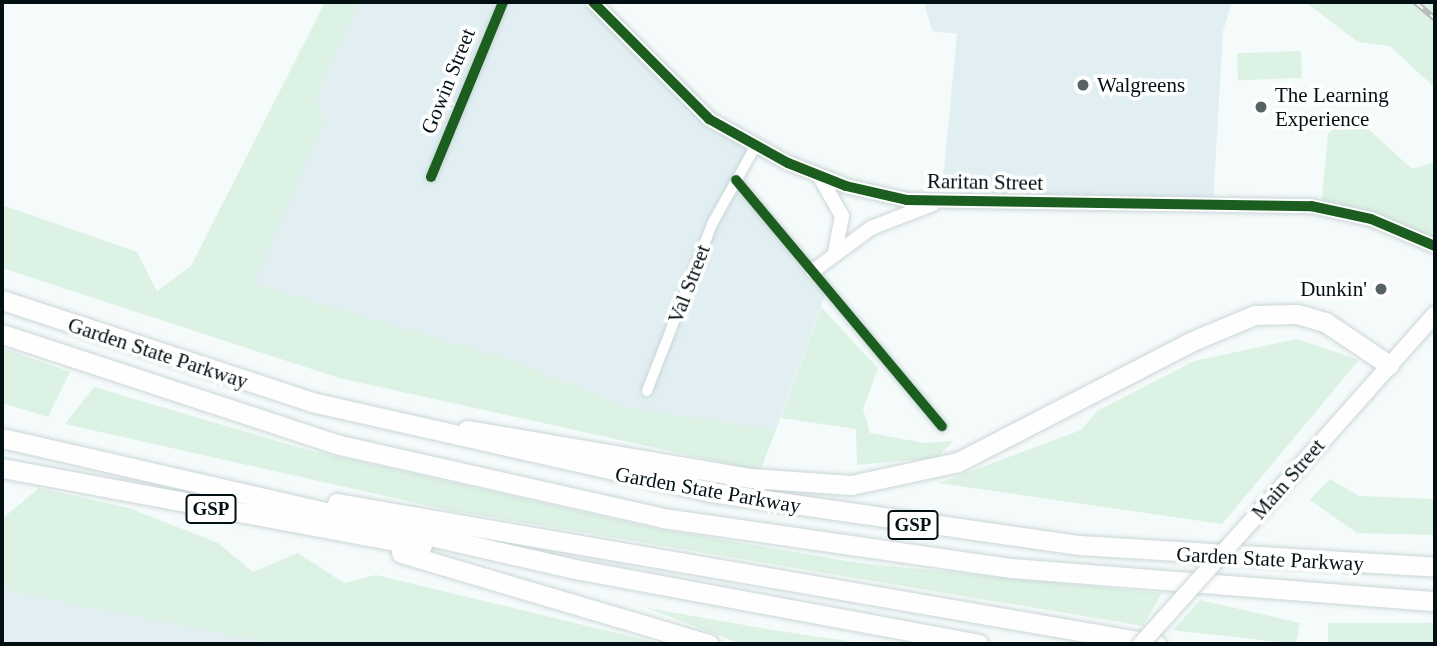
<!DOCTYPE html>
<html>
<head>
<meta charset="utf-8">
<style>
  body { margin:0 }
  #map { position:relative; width:1437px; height:646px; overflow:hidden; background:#f5fafa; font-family:Georgia,serif }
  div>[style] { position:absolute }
  .built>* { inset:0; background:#e1eff3 }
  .green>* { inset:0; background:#dcf2e4; transform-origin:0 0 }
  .roads { filter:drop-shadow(0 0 2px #cbd6d8) drop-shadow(0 0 2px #cbd6d8) }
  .minor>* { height:10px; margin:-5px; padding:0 5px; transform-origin:5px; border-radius:5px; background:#fefefe }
  .tertiary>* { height:14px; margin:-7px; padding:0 7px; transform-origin:7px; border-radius:7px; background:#fefefe }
  .secondary>* { height:16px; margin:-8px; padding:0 8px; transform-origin:8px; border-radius:8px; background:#fefefe }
  .motorway>* { height:19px; margin:-9.5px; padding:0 9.5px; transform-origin:9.5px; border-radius:9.5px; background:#fefefe }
  .rail>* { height:6px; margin-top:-3px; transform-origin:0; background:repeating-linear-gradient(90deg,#fff 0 10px,#b6b9b9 0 20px); box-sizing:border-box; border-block:2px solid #b6b9b9 }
  .bridges { filter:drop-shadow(0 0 2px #cbd6d8) drop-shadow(0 0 2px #cbd6d8) }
  .secondary-bridge>* { height:16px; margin:-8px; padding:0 8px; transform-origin:8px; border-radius:8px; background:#fefefe }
  .cycleway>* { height:10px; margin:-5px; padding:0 5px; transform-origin:5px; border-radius:5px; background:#1b5e20 }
  .dots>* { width:19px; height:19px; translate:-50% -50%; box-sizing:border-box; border:4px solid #fff; border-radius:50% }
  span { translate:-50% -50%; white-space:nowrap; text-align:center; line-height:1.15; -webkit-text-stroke:7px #fff; paint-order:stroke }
  .shield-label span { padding:2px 5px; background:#fff; border:2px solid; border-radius:5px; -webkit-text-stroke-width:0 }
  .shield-label { font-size:19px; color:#021014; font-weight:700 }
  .street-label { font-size:21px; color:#021014 }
  .poi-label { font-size:21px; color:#021014 }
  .left { translate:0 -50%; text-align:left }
  .right { translate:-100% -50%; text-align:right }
  .frame { position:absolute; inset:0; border:4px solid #021014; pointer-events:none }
</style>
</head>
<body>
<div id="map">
  <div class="built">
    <i style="clip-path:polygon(359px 2px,593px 2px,648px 63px,755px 147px,737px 180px,827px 289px,776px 430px,625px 407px,514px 361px,252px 284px,324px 121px,316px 97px)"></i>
    <i style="clip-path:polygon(924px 2px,1232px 2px,1223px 31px,1213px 204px,941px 201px,957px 34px,932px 31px)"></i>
    <i style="clip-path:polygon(2px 590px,275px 644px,2px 644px)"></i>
  </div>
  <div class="green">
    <i style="clip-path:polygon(325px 2px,359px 2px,316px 97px,324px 121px,253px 284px,514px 361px,625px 407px,776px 430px,760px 471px,339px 378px,2px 268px,2px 205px,137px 252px,157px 291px,191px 266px)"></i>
    <i style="clip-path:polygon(1305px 2px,1435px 2px,1435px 88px,1390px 46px,1358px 42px)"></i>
    <i style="left:1301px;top:51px;width:27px;height:64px;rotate:88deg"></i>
    <i style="clip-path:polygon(1346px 119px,1365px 126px,1412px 169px,1435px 162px,1435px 246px,1321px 208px,1328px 134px)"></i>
    <i style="clip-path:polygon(821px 307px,878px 368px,863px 409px,870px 433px,924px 443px,953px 441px,937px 458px,857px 465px,856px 429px,781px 418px)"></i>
    <i style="clip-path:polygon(1297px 339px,1359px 360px,1222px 524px,939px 483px,1081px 430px,1097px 411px,1194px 361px)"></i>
    <i style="clip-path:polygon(2px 348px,70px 372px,48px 417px,2px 403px)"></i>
    <i style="clip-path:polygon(94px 387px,304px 449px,654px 528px,859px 563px,1162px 593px,1143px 626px,448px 510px,65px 424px)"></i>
    <i style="clip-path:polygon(1330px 479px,1359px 496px,1435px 499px,1435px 535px,1357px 533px,1310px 500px)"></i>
    <i style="clip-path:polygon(39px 488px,129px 508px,218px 543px,253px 572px,298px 553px,344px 583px,376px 575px,662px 644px,275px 644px,2px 590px,2px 519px)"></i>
    <i style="clip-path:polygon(1200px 600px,1300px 623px,1296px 644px,1173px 630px)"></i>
    <i style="clip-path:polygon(647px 608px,779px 631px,867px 644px,741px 644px)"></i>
    <i style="left:1328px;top:623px;width:107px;height:21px"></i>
  </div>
  <div class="roads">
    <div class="minor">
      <i style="left:431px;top:177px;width:189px;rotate:-67.6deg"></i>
      <i style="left:736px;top:180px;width:321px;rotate:50.1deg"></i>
      <i style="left:647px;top:391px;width:179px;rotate:-68.7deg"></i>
      <i style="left:712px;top:224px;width:88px;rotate:-60.8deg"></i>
    </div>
    <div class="tertiary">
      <i style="left:593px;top:2px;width:165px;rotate:45.2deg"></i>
      <i style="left:709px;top:119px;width:90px;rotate:29.1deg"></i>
      <i style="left:788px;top:163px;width:62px;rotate:21.6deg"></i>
      <i style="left:846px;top:186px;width:63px;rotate:12.9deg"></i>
      <i style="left:907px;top:200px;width:404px;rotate:0.9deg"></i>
      <i style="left:1311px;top:206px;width:61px;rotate:12.2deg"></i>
      <i style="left:1371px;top:219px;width:69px;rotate:22.9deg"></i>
      <i style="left:820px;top:177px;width:45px;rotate:60.6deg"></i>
      <i style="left:842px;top:216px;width:38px;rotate:101deg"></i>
      <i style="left:813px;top:271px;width:72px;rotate:-36.6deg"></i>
      <i style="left:871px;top:228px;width:66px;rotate:-21.2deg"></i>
    </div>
    <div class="secondary">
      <i style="left:1263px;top:508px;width:259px;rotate:-48.4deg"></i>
    </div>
    <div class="motorway">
      <i style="left:2px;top:300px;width:326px;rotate:18.2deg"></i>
      <i style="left:312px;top:402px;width:408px;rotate:12.7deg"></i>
      <i style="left:710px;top:492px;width:374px;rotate:8.2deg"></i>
      <i style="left:1080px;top:545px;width:356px;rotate:3.5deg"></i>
      <i style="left:2px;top:334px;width:356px;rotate:18.2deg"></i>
      <i style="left:340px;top:445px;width:331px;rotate:12.7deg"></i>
      <i style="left:663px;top:518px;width:352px;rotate:8.2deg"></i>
      <i style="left:1011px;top:568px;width:425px;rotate:4.5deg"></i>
      <i style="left:467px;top:430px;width:288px;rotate:9.6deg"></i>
      <i style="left:751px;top:478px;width:100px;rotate:4deg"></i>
      <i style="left:851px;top:485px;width:109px;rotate:-12.1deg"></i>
      <i style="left:958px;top:462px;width:261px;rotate:-27.3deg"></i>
      <i style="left:1190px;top:342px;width:70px;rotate:-22.6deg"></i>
      <i style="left:1255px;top:315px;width:42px;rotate:-1.4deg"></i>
      <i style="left:1297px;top:314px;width:29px;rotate:16deg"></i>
      <i style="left:1325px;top:322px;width:77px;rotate:33.9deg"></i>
      <i style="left:2px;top:438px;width:588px;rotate:12.88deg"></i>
      <i style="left:575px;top:569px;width:410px;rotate:10.5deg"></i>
      <i style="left:2px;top:468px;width:427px;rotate:10.5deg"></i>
      <i style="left:337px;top:503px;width:831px;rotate:9.77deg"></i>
      <i style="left:401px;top:553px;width:321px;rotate:16.5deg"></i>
    </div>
  </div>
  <div class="rail">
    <i style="left:1415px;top:2px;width:26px;rotate:40deg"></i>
  </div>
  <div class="bridges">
    <div class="secondary-bridge">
      <i style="left:1141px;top:644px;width:183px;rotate:-48.1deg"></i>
    </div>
  </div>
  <div class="cycleway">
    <i style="left:593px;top:2px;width:165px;rotate:45.2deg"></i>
    <i style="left:709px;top:119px;width:90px;rotate:29.1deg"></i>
    <i style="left:788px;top:163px;width:62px;rotate:21.6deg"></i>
    <i style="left:846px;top:186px;width:63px;rotate:12.9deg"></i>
    <i style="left:907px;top:200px;width:404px;rotate:0.9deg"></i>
    <i style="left:1311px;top:206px;width:61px;rotate:12.2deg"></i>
    <i style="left:1371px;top:219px;width:69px;rotate:22.9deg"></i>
    <i style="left:431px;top:177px;width:189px;rotate:-67.6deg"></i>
    <i style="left:736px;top:180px;width:321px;rotate:50.1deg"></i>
  </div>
  <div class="dots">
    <i style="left:1083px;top:85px;background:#576264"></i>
    <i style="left:1261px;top:107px;background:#576264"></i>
    <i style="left:1381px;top:289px;background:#576264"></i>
  </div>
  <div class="shield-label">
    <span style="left:211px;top:509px">GSP</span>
    <span style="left:913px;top:525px">GSP</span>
  </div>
  <div class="street-label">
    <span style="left:448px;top:81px;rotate:-68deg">Gowin Street</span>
    <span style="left:985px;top:182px;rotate:1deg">Raritan Street</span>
    <span style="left:689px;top:284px;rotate:-69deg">Val Street</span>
    <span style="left:158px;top:353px;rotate:18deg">Garden State Parkway</span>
    <span style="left:1288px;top:479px;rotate:-49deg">Main Street</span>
    <span style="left:708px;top:490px;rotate:10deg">Garden State Parkway</span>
    <span style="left:1270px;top:559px;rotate:3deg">Garden State Parkway</span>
  </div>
  <div class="poi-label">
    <span class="left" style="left:1097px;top:85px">Walgreens</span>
    <span class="left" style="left:1275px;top:107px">The Learning<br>Experience</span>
    <span class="right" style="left:1367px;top:289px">Dunkin'</span>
  </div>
  <div class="frame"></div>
</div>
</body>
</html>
